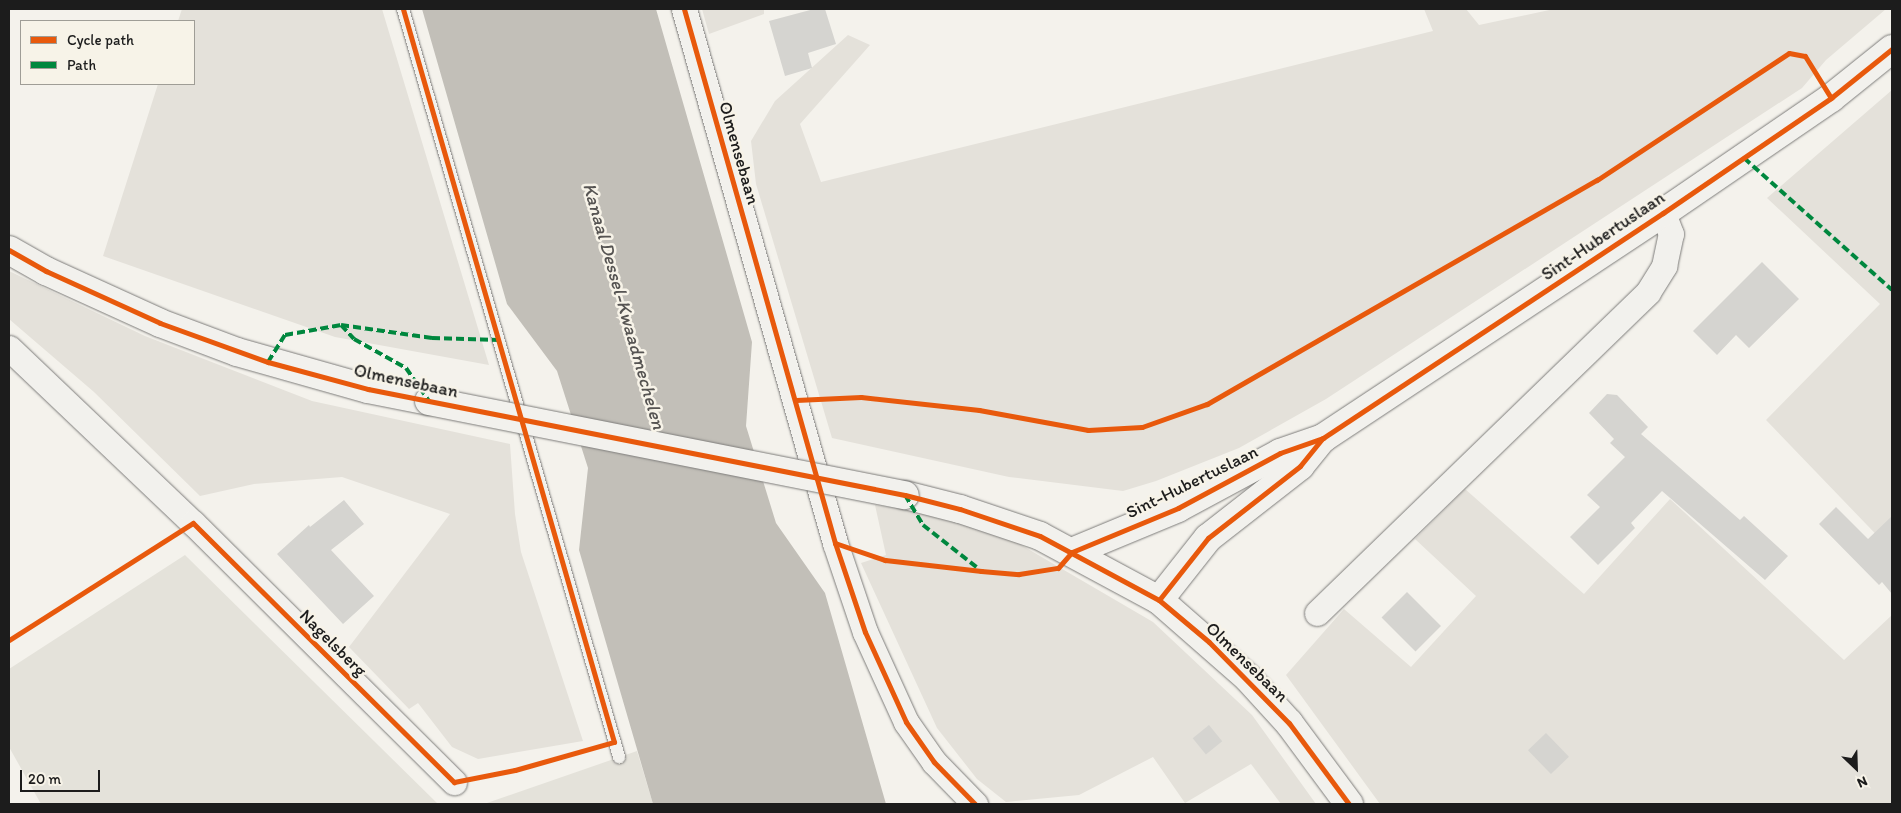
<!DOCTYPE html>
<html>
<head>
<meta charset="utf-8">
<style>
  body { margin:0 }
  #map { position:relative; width:1901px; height:813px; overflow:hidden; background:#f4f2ec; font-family:Itim,sans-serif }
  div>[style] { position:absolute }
  .built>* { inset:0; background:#e4e2da }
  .green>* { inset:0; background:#e4e1da }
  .water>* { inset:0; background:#c2bfb8 }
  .building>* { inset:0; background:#d5d4d0; transform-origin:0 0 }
  .roads { filter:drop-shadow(0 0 1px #7d7c7a) drop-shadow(0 0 1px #7d7c7a) }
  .service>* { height:12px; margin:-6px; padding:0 6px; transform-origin:6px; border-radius:6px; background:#f2f1ed }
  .minor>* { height:25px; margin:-12.5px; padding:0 12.5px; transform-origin:12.5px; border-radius:12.5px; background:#f2f1ed }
  .tertiary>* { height:28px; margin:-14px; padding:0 14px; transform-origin:14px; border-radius:14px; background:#f2f1ed }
  .bridges { filter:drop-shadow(0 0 1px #7d7c7a) drop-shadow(0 0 1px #7d7c7a) }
  .tertiary-bridge>* { height:28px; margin:-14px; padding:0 14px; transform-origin:14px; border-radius:14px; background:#f2f1ed }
  .quiet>* { height:4px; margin-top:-2px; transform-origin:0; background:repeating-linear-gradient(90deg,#00873e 0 8px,transparent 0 12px) }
  .cycleway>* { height:5px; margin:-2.5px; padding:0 2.5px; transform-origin:2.5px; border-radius:2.5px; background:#e8590c }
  span { translate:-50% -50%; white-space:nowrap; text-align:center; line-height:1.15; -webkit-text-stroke:5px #f7f3e8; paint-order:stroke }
  .street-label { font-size:18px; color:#1c1c1c }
  .water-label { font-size:19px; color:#565452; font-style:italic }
  .frame { position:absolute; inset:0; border:10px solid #1c1c1c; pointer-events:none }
  .legend { position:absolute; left:20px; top:20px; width:175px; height:65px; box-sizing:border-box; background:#f7f3e8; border:1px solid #9f9d96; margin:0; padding:6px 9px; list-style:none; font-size:15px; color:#1c1c1c }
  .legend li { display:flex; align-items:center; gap:10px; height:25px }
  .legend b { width:25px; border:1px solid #9f9d96 }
  .north { position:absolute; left:1831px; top:743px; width:50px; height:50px; -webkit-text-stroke:4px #f7f3e8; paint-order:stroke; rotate:156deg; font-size:14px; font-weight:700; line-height:20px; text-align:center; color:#1c1c1c }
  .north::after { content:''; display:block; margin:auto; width:18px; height:22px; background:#1c1c1c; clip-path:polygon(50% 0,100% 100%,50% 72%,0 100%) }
  .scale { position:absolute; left:20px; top:770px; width:80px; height:22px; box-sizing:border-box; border:2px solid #1c1c1c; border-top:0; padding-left:6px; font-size:15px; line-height:18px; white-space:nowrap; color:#1c1c1c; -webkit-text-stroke:4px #f7f3e8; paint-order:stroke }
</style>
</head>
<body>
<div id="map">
  <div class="built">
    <i style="clip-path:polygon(185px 555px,438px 804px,41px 804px,9px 747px,9px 669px)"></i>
    <i style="clip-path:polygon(637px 751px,653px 804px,484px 804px)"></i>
  </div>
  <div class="green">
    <i style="clip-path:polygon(182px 9px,382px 9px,489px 365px,335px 337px,103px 256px,158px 84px,194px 84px,194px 21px,178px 21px)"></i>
    <i style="clip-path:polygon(702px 9px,764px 9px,764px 14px,709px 34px)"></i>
    <i style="clip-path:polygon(1424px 9px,1466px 9px,1479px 25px,1554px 9px,1886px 9px,1826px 60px,1802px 88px,1326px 399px,1239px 448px,1156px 481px,1123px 491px,1009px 477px,832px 438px,756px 184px,751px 141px,775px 101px,848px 35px,870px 45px,800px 124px,821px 182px,1433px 31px)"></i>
    <i style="clip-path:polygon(1892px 90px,1892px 551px,1766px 420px,1880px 304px,1767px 198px)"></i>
    <i style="clip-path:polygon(9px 271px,145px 336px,312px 401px,510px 444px,515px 514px,521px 552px,583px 741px,478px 759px,452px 747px,418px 703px,409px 709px,349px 647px,450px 514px,342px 477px,254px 484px,200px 496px,94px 392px,9px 319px)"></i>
    <i style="clip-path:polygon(1465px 489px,1584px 594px,1670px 499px,1844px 660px,1892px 615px,1892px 804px,1380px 804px,1286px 675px,1344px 609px,1411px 667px,1476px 596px,1415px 539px)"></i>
    <i style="clip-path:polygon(875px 505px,936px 513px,1011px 539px,1153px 622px,1252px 715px,1316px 804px,1281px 804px,1251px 764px,1185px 803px,1153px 757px,1079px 795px,1006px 802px,977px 779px,937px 728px,861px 563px,886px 555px)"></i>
  </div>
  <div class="water">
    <i style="clip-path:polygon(422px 9px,656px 9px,752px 342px,746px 426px,776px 523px,825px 593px,886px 804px,653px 804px,579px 550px,588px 468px,557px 371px,507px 304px)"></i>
  </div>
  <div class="building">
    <i style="clip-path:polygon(814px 9px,825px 9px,836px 44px,808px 53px,812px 68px,785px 76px,769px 21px)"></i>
    <i style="clip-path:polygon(1762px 262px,1799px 299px,1749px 348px,1736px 335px,1717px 355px,1693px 331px)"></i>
    <i style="clip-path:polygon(1607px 394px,1617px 395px,1648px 427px,1641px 434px,1740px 520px,1744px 516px,1788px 556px,1765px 580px,1662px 491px,1631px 523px,1635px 528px,1598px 565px,1570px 537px,1600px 507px,1587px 495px,1625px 457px,1610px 443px,1614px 439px,1589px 413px)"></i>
    <i style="clip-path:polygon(344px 500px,364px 524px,331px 550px,374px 596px,343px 624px,277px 554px,309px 525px,310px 527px)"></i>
    <i style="clip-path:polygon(1836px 507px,1868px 539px,1892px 516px,1892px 594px,1882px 582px,1879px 585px,1819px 524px)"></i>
    <i style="left:1407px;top:592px;width:48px;height:36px;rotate:45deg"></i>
    <i style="left:1209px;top:725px;width:21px;height:21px;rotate:51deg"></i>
    <i style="left:1546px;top:733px;width:33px;height:25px;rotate:46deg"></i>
  </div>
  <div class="roads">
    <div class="service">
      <i style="left:403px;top:9px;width:779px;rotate:73.89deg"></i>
    </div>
    <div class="minor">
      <i style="left:684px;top:9px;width:555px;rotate:74.21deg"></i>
      <i style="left:835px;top:543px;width:94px;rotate:71.4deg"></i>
      <i style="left:865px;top:632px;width:99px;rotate:65.5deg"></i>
      <i style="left:906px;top:722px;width:49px;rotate:55deg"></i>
      <i style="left:934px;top:762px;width:59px;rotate:45.7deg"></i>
      <i style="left:9px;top:348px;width:254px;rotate:43.6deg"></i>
      <i style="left:193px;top:523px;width:368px;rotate:44.8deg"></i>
      <i style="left:1317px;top:613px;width:461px;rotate:-44.1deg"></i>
      <i style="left:1648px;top:292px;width:31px;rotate:-58deg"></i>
      <i style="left:1664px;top:266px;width:33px;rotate:-78deg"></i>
      <i style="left:1671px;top:234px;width:22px;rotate:-111deg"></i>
    </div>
    <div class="tertiary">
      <i style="left:9px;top:250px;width:43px;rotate:29.6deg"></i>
      <i style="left:46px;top:271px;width:125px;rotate:24.5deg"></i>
      <i style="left:160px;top:323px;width:82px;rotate:20.6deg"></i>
      <i style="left:237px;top:352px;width:136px;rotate:15.8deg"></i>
      <i style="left:368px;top:389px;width:62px;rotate:11.1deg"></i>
      <i style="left:905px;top:495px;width:57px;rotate:14.3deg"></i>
      <i style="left:960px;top:509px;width:84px;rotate:18.6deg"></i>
      <i style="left:1040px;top:536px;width:135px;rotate:28.3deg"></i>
      <i style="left:1159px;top:600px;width:118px;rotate:41.2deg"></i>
      <i style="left:1248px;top:678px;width:61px;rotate:47.7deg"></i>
      <i style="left:1289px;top:723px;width:101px;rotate:53.5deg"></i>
      <i style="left:1072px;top:552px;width:115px;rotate:-22.5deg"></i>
      <i style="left:1178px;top:508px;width:116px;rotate:-28.3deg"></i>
      <i style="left:1280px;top:453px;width:46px;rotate:-19.2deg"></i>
      <i style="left:1323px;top:438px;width:408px;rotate:-33.5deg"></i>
      <i style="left:1663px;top:213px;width:204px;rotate:-34.4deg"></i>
      <i style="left:1831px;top:98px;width:78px;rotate:-38.8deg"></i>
      <i style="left:1159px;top:600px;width:79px;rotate:-51.7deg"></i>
      <i style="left:1208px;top:538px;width:117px;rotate:-38deg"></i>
      <i style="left:1300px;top:466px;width:35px;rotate:-51deg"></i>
    </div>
  </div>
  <div class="bridges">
    <div class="tertiary-bridge">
      <i style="left:429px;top:401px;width:485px;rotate:11.2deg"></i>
    </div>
  </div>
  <div class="quiet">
    <i style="left:1744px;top:158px;width:198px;rotate:41.7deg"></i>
    <i style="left:341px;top:325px;width:19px;rotate:47deg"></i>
    <i style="left:354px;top:339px;width:60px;rotate:29.1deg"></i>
    <i style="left:406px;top:368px;width:40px;rotate:55.1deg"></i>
    <i style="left:268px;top:362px;width:32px;rotate:-58deg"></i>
    <i style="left:285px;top:335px;width:57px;rotate:-10.1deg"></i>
    <i style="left:341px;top:325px;width:92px;rotate:8.1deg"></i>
    <i style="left:432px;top:338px;width:67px;rotate:1.7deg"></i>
    <i style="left:905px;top:495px;width:35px;rotate:59deg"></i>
    <i style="left:923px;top:525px;width:71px;rotate:38.2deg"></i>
  </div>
  <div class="cycleway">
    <i style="left:684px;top:9px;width:555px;rotate:74.21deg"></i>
    <i style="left:835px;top:543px;width:94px;rotate:71.4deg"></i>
    <i style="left:865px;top:632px;width:99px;rotate:65.5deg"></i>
    <i style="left:906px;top:722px;width:49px;rotate:55deg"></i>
    <i style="left:934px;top:762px;width:59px;rotate:45.7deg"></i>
    <i style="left:9px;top:250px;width:43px;rotate:29.6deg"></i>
    <i style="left:46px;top:271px;width:125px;rotate:24.5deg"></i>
    <i style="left:160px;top:323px;width:115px;rotate:19.9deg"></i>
    <i style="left:268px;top:362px;width:104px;rotate:15.1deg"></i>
    <i style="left:368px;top:389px;width:547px;rotate:11.17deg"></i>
    <i style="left:905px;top:495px;width:57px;rotate:14.3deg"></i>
    <i style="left:960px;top:509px;width:84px;rotate:18.6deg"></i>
    <i style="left:1040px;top:536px;width:135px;rotate:28.3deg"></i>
    <i style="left:1159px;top:600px;width:65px;rotate:40deg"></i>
    <i style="left:1209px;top:642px;width:114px;rotate:45.4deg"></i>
    <i style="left:1289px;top:723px;width:101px;rotate:53.5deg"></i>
    <i style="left:796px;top:400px;width:65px;rotate:-2.6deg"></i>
    <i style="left:861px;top:397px;width:119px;rotate:6.3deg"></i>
    <i style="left:979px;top:410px;width:111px;rotate:10.4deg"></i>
    <i style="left:1088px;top:430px;width:54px;rotate:-3.2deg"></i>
    <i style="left:1142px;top:427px;width:69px;rotate:-19.5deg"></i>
    <i style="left:1207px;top:404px;width:450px;rotate:-29.9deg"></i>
    <i style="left:1597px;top:180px;width:230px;rotate:-33.5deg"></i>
    <i style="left:1789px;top:53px;width:16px;rotate:11deg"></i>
    <i style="left:1805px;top:56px;width:49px;rotate:58.2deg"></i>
    <i style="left:835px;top:543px;width:53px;rotate:18.8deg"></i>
    <i style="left:885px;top:560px;width:97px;rotate:6.5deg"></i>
    <i style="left:981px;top:571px;width:38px;rotate:5deg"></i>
    <i style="left:1019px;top:574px;width:39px;rotate:-9deg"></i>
    <i style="left:1058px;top:568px;width:21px;rotate:-49deg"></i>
    <i style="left:1072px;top:552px;width:115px;rotate:-22.5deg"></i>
    <i style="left:1178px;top:508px;width:116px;rotate:-28.3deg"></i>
    <i style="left:1280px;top:453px;width:46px;rotate:-19.2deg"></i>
    <i style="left:1323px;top:438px;width:408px;rotate:-33.5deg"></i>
    <i style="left:1663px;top:213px;width:204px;rotate:-34.4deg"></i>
    <i style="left:1831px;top:98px;width:78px;rotate:-38.8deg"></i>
    <i style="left:1159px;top:600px;width:79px;rotate:-51.7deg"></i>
    <i style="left:1208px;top:538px;width:117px;rotate:-38deg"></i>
    <i style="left:1300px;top:466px;width:36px;rotate:-51deg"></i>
    <i style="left:9px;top:640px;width:218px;rotate:-32.5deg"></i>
    <i style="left:193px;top:523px;width:368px;rotate:44.8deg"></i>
    <i style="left:454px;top:782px;width:62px;rotate:-11.1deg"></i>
    <i style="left:515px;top:770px;width:103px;rotate:-15.8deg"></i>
    <i style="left:614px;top:742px;width:763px;rotate:-106.06deg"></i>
  </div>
  <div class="street-label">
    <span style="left:739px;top:153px;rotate:74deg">Olmensebaan</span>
    <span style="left:1603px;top:236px;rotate:-34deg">Sint-Hubertuslaan</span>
    <span style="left:406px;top:381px;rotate:12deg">Olmensebaan</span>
    <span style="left:1192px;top:482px;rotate:-26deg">Sint-Hubertuslaan</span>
    <span style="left:333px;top:643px;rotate:45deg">Nagelsberg</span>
    <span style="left:1247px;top:662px;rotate:44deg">Olmensebaan</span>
  </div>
  <div class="water-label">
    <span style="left:624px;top:306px;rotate:74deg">Kanaal Dessel-Kwaadmechelen</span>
  </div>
  <div class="frame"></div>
  <ul class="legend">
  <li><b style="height:6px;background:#e8590c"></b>Cycle path</li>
  <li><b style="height:6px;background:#00873e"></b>Path</li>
  </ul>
  <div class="north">N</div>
  <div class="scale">20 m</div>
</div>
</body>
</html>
